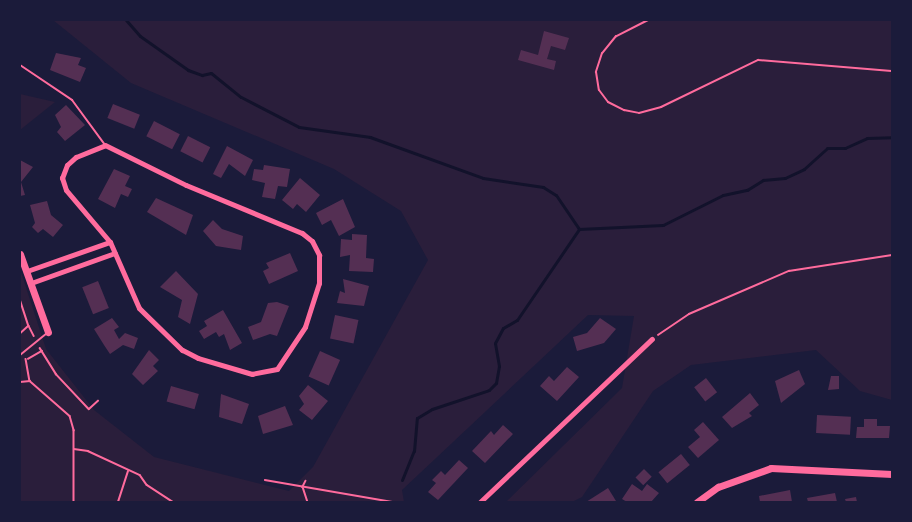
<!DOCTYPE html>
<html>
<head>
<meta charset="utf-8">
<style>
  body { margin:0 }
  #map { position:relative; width:912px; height:522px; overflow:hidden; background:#1b1b3a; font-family:Literata,serif }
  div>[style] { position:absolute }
  .green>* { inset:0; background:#2a1e3b }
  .stream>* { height:3px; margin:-1.5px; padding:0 1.5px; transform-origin:1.5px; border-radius:1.5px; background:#12122b }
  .building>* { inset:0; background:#542f53; transform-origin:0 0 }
  .path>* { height:1.5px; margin:-0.75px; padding:0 0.75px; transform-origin:0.75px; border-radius:0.75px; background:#ff6b9d }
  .service>* { height:2px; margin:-1px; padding:0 1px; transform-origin:1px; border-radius:1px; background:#ff6b9d }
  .minor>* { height:5px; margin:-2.5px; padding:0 2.5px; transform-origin:2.5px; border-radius:2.5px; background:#ff6b9d }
  .tertiary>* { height:7px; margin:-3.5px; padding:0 3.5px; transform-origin:3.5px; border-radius:3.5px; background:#ff6b9d }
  span { translate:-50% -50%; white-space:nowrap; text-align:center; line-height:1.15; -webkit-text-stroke:6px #1b1b3a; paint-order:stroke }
  .frame { position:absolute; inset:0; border:21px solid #1b1b3a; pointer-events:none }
</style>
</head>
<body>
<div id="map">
  <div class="green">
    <i style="clip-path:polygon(53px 20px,892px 20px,892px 400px,860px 391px,816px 350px,691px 365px,653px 391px,582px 497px,572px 502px,506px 502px,622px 388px,634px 316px,588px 315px,402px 490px,404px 502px,20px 502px,20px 269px,46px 349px,94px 410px,154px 457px,289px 491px,313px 467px,428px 260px,401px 211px,334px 169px,131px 83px)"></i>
    <i style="clip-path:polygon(20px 94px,55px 102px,20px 130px)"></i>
  </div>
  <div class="stream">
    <i style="left:126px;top:20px;width:21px;rotate:49deg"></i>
    <i style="left:140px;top:36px;width:59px;rotate:35.3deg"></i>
    <i style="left:188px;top:70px;width:15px;rotate:20deg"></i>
    <i style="left:202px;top:75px;width:9px;rotate:-13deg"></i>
    <i style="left:211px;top:73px;width:38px;rotate:39deg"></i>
    <i style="left:241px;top:97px;width:65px;rotate:27.3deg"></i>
    <i style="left:299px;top:127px;width:72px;rotate:8deg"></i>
    <i style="left:370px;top:137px;width:120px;rotate:19.9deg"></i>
    <i style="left:483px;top:178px;width:61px;rotate:8.5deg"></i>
    <i style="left:543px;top:187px;width:15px;rotate:32deg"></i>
    <i style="left:556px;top:195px;width:41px;rotate:55.9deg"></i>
    <i style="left:402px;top:480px;width:31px;rotate:-68deg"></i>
    <i style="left:414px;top:451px;width:33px;rotate:-85deg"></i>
    <i style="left:417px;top:418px;width:17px;rotate:-31deg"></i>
    <i style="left:432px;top:409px;width:60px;rotate:-18.4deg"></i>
    <i style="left:489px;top:390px;width:10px;rotate:-45deg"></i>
    <i style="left:496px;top:383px;width:17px;rotate:-80deg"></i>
    <i style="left:499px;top:366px;width:23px;rotate:-100deg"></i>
    <i style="left:495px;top:343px;width:17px;rotate:-62deg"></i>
    <i style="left:503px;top:328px;width:16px;rotate:-30deg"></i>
    <i style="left:517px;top:320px;width:110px;rotate:-55.7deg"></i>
    <i style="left:579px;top:229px;width:84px;rotate:-2.7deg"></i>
    <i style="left:663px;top:225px;width:67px;rotate:-26.6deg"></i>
    <i style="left:723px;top:195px;width:25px;rotate:-12deg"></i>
    <i style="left:747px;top:190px;width:19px;rotate:-32deg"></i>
    <i style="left:763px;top:180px;width:22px;rotate:-5deg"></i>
    <i style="left:785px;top:178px;width:21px;rotate:-25deg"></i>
    <i style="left:804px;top:169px;width:31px;rotate:-42deg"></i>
    <i style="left:827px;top:148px;width:18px"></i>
    <i style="left:845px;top:148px;width:24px;rotate:-24deg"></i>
    <i style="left:867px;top:138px;width:25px;rotate:-2deg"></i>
  </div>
  <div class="building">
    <i style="clip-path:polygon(544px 31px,569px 38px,565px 50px,551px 46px,547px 59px,556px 61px,554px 70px,518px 60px,521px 50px,538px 55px)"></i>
    <i style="clip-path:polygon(56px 53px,81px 58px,78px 65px,86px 68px,80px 82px,50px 70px)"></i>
    <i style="left:113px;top:104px;width:29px;height:15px;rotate:22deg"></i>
    <i style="clip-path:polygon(66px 105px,85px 125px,65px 141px,57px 132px,61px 127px,55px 115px)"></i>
    <i style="left:154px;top:121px;width:29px;height:17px;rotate:27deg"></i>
    <i style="left:188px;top:136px;width:25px;height:17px;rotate:27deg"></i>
    <i style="clip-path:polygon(227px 146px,253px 160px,245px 176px,229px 164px,221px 178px,213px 174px)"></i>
    <i style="clip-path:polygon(20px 160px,33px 167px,21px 182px,25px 195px,20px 196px)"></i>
    <i style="clip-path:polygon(264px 165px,290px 169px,287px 187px,278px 186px,275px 199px,262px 197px,265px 183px,252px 180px,254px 169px,263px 170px)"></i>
    <i style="clip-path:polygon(114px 169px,130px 176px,125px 186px,132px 189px,128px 197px,121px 194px,115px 208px,98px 199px)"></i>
    <i style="clip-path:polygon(300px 178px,320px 195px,306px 212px,297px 204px,293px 209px,282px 200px)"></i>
    <i style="clip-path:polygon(156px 198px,193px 215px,186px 235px,147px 212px)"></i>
    <i style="clip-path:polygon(343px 199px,355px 227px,339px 236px,331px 220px,322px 225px,316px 213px)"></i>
    <i style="clip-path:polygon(47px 201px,51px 215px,63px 225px,53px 237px,43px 229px,38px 233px,32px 227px,35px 223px,30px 205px)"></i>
    <i style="clip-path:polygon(213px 220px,222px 229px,243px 236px,241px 250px,216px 246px,203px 231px)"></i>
    <i style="clip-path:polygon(352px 234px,367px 235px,366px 258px,374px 259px,373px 272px,349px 271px,350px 255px,340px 257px,341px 239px,352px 240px)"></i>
    <i style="clip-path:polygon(290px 253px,298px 271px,269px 284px,263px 271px,269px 268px,266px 263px)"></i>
    <i style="clip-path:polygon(176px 271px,198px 294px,190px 324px,178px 317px,182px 300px,160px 287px)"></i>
    <i style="clip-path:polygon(343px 279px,369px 286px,364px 306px,337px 303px,340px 291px,345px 293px)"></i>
    <i style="left:98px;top:281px;width:29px;height:17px;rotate:68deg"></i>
    <i style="clip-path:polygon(277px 302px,289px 306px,277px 336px,270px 334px,253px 340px,248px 327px,261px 322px,268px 303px)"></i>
    <i style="clip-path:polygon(223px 310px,242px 343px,230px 350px,224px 334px,219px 337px,216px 332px,204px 339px,199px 331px,207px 326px,204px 321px)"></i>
    <i style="left:335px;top:315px;width:24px;height:24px;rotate:12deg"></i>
    <i style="clip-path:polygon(112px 318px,119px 327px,114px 330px,119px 339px,125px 333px,138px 338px,134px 349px,123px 345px,110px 354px,104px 345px,94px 329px)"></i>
    <i style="clip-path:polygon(600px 318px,616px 329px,604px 343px,577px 351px,573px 337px,587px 333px)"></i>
    <i style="clip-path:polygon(149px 350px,159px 360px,153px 366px,158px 371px,143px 385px,132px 374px)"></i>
    <i style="left:320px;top:351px;width:22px;height:28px;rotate:24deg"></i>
    <i style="clip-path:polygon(567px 367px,579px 377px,557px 401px,540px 386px,549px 376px,554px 381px)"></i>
    <i style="clip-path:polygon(799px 370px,805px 384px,781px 403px,775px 381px)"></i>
    <i style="clip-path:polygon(831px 376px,839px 376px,839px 389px,828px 390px)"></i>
    <i style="left:706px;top:378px;width:18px;height:15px;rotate:52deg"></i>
    <i style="clip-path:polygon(308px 385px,328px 401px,312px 420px,299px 410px,304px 404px,299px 396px)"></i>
    <i style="left:171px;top:386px;width:29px;height:16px;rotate:16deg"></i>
    <i style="clip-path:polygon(750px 393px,759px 405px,749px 413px,752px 416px,732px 428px,722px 417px)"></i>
    <i style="clip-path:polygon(221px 394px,249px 404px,242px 424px,219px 417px)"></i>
    <i style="clip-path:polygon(285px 406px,293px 425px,263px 434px,258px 416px)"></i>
    <i style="left:817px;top:415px;width:34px;height:18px;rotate:3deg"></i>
    <i style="clip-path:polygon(864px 419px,877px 419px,877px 426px,890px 426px,889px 438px,856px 438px,857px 427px,864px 427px)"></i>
    <i style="clip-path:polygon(703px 422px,719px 440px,698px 458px,688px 447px,700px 437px,694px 430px)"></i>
    <i style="clip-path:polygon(503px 425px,513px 434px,485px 463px,472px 451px,491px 431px,494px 435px)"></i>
    <i style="left:681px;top:454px;width:14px;height:29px;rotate:51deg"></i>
    <i style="clip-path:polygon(459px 460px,468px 468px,438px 500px,428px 492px,436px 483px,432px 480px,441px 471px,445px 475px)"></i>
    <i style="left:644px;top:469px;width:11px;height:12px;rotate:45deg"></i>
    <i style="clip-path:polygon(632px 484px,642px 491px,647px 484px,659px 493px,651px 502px,627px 502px,622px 499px)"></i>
    <i style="clip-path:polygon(608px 488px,616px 501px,586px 502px)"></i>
    <i style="clip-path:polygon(790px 490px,792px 502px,760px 502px,759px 496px)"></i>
    <i style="clip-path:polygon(835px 493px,837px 502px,808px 502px,807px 498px)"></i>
    <i style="clip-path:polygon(856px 497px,857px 502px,846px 502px,845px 499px)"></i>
  </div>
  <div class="path">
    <i style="left:20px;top:299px;width:28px;rotate:72deg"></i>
    <i style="left:29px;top:326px;width:12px;rotate:138deg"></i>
    <i style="left:29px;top:326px;width:11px;rotate:63deg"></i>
    <i style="left:658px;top:335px;width:37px;rotate:-34deg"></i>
    <i style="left:689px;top:314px;width:109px;rotate:-23.3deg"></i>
    <i style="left:789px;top:271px;width:104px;rotate:-8.8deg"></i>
    <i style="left:40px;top:348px;width:31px;rotate:58deg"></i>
    <i style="left:56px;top:374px;width:48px;rotate:46.7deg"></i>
    <i style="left:89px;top:409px;width:12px;rotate:-42deg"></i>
    <i style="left:26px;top:359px;width:22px;rotate:80deg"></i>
    <i style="left:28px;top:359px;width:16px;rotate:-30deg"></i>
    <i style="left:20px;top:382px;width:10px;rotate:-6deg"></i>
    <i style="left:30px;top:381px;width:53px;rotate:41.2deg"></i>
    <i style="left:70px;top:416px;width:15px;rotate:74deg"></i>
    <i style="left:74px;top:430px;width:72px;rotate:90deg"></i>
    <i style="left:74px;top:449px;width:14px;rotate:8deg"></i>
    <i style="left:88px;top:451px;width:57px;rotate:24.8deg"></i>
    <i style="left:140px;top:475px;width:12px;rotate:55deg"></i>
    <i style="left:147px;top:485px;width:31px;rotate:33deg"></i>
    <i style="left:265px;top:480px;width:129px;rotate:9.8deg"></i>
    <i style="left:306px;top:481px;width:7px;rotate:117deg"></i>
    <i style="left:303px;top:487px;width:16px;rotate:72deg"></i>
    <i style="left:118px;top:502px;width:32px;rotate:-72deg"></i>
  </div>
  <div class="service">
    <i style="left:648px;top:20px;width:36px;rotate:153deg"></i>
    <i style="left:616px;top:36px;width:22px;rotate:129deg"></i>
    <i style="left:602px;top:53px;width:20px;rotate:108deg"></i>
    <i style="left:596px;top:72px;width:18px;rotate:81deg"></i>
    <i style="left:599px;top:90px;width:15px;rotate:53deg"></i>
    <i style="left:608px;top:102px;width:18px;rotate:27deg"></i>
    <i style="left:624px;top:110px;width:15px;rotate:11deg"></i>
    <i style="left:639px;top:113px;width:23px;rotate:-15deg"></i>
    <i style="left:661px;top:107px;width:108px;rotate:-25.9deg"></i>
    <i style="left:758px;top:60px;width:134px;rotate:4.7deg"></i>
    <i style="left:20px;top:65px;width:63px;rotate:33.9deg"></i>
    <i style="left:72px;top:100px;width:56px;rotate:53.7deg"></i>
    <i style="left:20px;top:355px;width:36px;rotate:-39deg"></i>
  </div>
  <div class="minor">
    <i style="left:105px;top:145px;width:90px;rotate:26.3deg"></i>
    <i style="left:186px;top:185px;width:126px;rotate:22.5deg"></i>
    <i style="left:302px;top:233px;width:13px;rotate:39deg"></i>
    <i style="left:312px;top:241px;width:16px;rotate:63deg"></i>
    <i style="left:319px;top:255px;width:28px;rotate:90deg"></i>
    <i style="left:319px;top:283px;width:46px;rotate:107.7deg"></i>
    <i style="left:305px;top:327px;width:50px;rotate:123.7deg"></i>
    <i style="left:277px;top:369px;width:25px;rotate:169deg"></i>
    <i style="left:252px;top:374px;width:56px;rotate:-163.5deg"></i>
    <i style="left:198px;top:358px;width:18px;rotate:-153deg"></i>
    <i style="left:182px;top:350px;width:60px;rotate:-135.7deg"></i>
    <i style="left:139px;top:308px;width:72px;rotate:-113.7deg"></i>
    <i style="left:110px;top:242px;width:68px;rotate:-130.2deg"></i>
    <i style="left:66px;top:190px;width:13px;rotate:-108deg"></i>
    <i style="left:62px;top:178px;width:14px;rotate:-69deg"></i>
    <i style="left:67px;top:165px;width:12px;rotate:-42deg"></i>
    <i style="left:76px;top:157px;width:31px;rotate:-22deg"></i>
    <i style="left:27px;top:271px;width:88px;rotate:-19.3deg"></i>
    <i style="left:31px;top:283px;width:89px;rotate:-19.7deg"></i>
    <i style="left:480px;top:502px;width:237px;rotate:-43.5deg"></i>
  </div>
  <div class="tertiary">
    <i style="left:20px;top:254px;width:83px;rotate:70.3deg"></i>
    <i style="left:697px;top:502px;width:26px;rotate:-36deg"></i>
    <i style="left:718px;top:487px;width:56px;rotate:-19.7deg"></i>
    <i style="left:771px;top:468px;width:121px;rotate:2.8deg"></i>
  </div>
  <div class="frame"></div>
</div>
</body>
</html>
